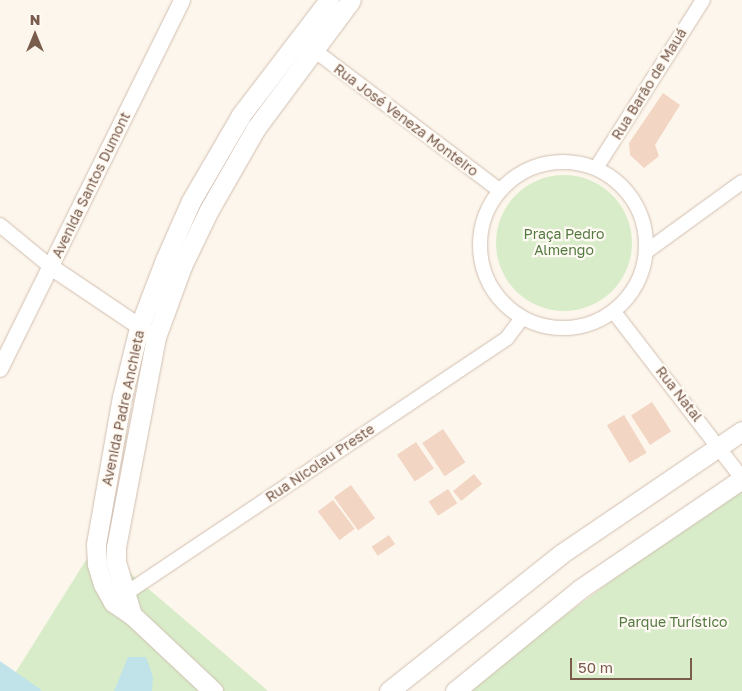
<!DOCTYPE html>
<html>
<head>
<meta charset="utf-8">
<style>
  body { margin:0 }
  #map { position:relative; width:742px; height:691px; overflow:hidden; background:#fdf6ec; font-family:"Golos Text",sans-serif }
  div>[style] { position:absolute }
  .green>* { inset:0; background:#d8ecc9 }
  .round { border-radius:50% }
  .water>* { inset:0; background:#bfe3e8 }
  .building>* { inset:0; background:#f3d5c3; transform-origin:0 0 }
  .roads { filter:drop-shadow(0 0 1px #d1beb0) drop-shadow(0 0 1px #d1beb0) }
  .minor>* { height:14px; margin:-7px; padding:0 7px; transform-origin:7px; border-radius:7px; background:#fff }
  .minor>.ring { margin:-7px; padding:0; box-sizing:content-box; background:none; border:14px solid #fff; border-radius:50% }
  .tertiary>* { height:16px; margin:-8px; padding:0 8px; transform-origin:8px; border-radius:8px; background:#fff }
  .secondary>* { height:19px; margin:-9.5px; padding:0 9.5px; transform-origin:9.5px; border-radius:9.5px; background:#fff }
  span { translate:-50% -50%; white-space:nowrap; text-align:center; line-height:1.15; -webkit-text-stroke:4.5px #fffaf3; paint-order:stroke }
  .street-label { font-size:14px; color:#7a5c4d }
  .park-label { font-size:14px; color:#537a41 }
  .north { position:absolute; left:10px; top:10px; width:50px; height:50px; -webkit-text-stroke:4px #fffaf3; paint-order:stroke; rotate:0deg; font-size:14px; font-weight:700; line-height:20px; text-align:center; color:#7a5c4d }
  .north::after { content:''; display:block; margin:auto; width:18px; height:22px; background:#7a5c4d; clip-path:polygon(50% 0,100% 100%,50% 72%,0 100%) }
  .scale { position:absolute; left:570px; top:658px; width:122px; height:22px; box-sizing:border-box; border:2px solid #7a5c4d; border-top:0; padding-left:6px; font-size:15px; line-height:18px; white-space:nowrap; color:#7a5c4d; -webkit-text-stroke:4px #fffaf3; paint-order:stroke }
</style>
</head>
<body>
<div id="map">
  <div class="green">
    <i class="round" style="left:496px;top:175px;width:136px;height:136px"></i>
    <i style="clip-path:polygon(742px 484px,742px 691px,463px 691px)"></i>
    <i style="clip-path:polygon(96px 544px,268px 691px,4px 691px)"></i>
  </div>
  <div class="water">
    <i style="clip-path:polygon(128px 657px,146px 657px,153px 677px,152px 691px,114px 691px)"></i>
    <i style="clip-path:polygon(0 661px,40px 689px,42px 691px,0 691px)"></i>
  </div>
  <div class="building">
    <i style="clip-path:polygon(663px 93px,680px 105px,655px 145px,659px 156px,644px 168px,630px 155px,629px 143px)"></i>
    <i style="left:652px;top:402px;width:35px;height:25px;rotate:57deg"></i>
    <i style="left:624px;top:415px;width:44px;height:20px;rotate:59deg"></i>
    <i style="left:443px;top:429px;width:40px;height:25px;rotate:56deg"></i>
    <i style="left:416px;top:442px;width:32px;height:23px;rotate:56deg"></i>
    <i style="left:474px;top:474px;width:13px;height:27px;rotate:51deg"></i>
    <i style="left:351px;top:485px;width:41px;height:21px;rotate:54deg"></i>
    <i style="left:448px;top:489px;width:17px;height:23px;rotate:57deg"></i>
    <i style="left:333px;top:500px;width:36px;height:19px;rotate:53deg"></i>
    <i style="left:389px;top:535px;width:11px;height:21px;rotate:56deg"></i>
  </div>
  <div class="roads">
    <div class="minor">
      <i style="left:306px;top:44px;width:242px;rotate:37.1deg"></i>
      <i class="ring" style="left:480px;top:162px;width:152px;height:152px"></i>
      <i style="left:596px;top:168px;width:199px;rotate:-57.5deg"></i>
      <i style="left:0;top:225px;width:66px;rotate:39.5deg"></i>
      <i style="left:647px;top:251px;width:117px;rotate:-36deg"></i>
      <i style="left:614px;top:312px;width:210px;rotate:52.4deg"></i>
      <i style="left:119px;top:598px;width:467px;rotate:-33.8deg"></i>
      <i style="left:507px;top:338px;width:25px;rotate:-53deg"></i>
    </div>
    <div class="tertiary">
      <i style="left:51px;top:267px;width:118px;rotate:34deg"></i>
      <i style="left:0;top:369px;width:411px;rotate:-63.7deg"></i>
    </div>
    <div class="secondary">
      <i style="left:132px;top:615px;width:55px;rotate:-106.8deg"></i>
      <i style="left:116px;top:562px;width:15px;rotate:-90deg"></i>
      <i style="left:116px;top:547px;width:214px;rotate:-79.2deg"></i>
      <i style="left:156px;top:337px;width:76px;rotate:-69.9deg"></i>
      <i style="left:182px;top:266px;width:62px;rotate:-64.3deg"></i>
      <i style="left:209px;top:210px;width:95px;rotate:-60.2deg"></i>
      <i style="left:256px;top:128px;width:159px;rotate:-53.4deg"></i>
      <i style="left:213px;top:691px;width:111px;rotate:-136.8deg"></i>
      <i style="left:132px;top:615px;width:23px;rotate:-146deg"></i>
      <i style="left:113px;top:602px;width:21px;rotate:-119deg"></i>
      <i style="left:103px;top:584px;width:21px;rotate:-107deg"></i>
      <i style="left:97px;top:564px;width:20px;rotate:-93deg"></i>
      <i style="left:96px;top:544px;width:149px;rotate:-80deg"></i>
      <i style="left:122px;top:397px;width:71px;rotate:-76.2deg"></i>
      <i style="left:139px;top:328px;width:73px;rotate:-69.1deg"></i>
      <i style="left:165px;top:260px;width:64px;rotate:-66.2deg"></i>
      <i style="left:191px;top:201px;width:99px;rotate:-59.8deg"></i>
      <i style="left:241px;top:115px;width:145px;rotate:-52.6deg"></i>
      <i style="left:389px;top:691px;width:220px;rotate:-38.5deg"></i>
      <i style="left:561px;top:554px;width:219px;rotate:-34.2deg"></i>
      <i style="left:455px;top:691px;width:161px;rotate:-39.2deg"></i>
      <i style="left:580px;top:589px;width:196px;rotate:-34.2deg"></i>
    </div>
  </div>
  <div class="street-label">
    <span style="left:649px;top:84px;rotate:-58deg">Rua Barão de Mauá</span>
    <span style="left:406px;top:120px;rotate:37deg">Rua José Veneza Monteiro</span>
    <span style="left:91px;top:185px;rotate:-64deg">Avenida Santos Dumont</span>
    <span style="left:679px;top:394px;rotate:52deg">Rua Natal</span>
    <span style="left:123px;top:408px;rotate:-78deg">Avenida Padre Anchieta</span>
    <span style="left:320px;top:463px;rotate:-34deg">Rua Nicolau Preste</span>
  </div>
  <div class="park-label">
    <span style="left:564px;top:242px">Praça Pedro<br>Almengo</span>
    <span style="left:673px;top:622px">Parque Turístico</span>
  </div>
  <div class="north">N</div>
  <div class="scale">50 m</div>
</div>
</body>
</html>
